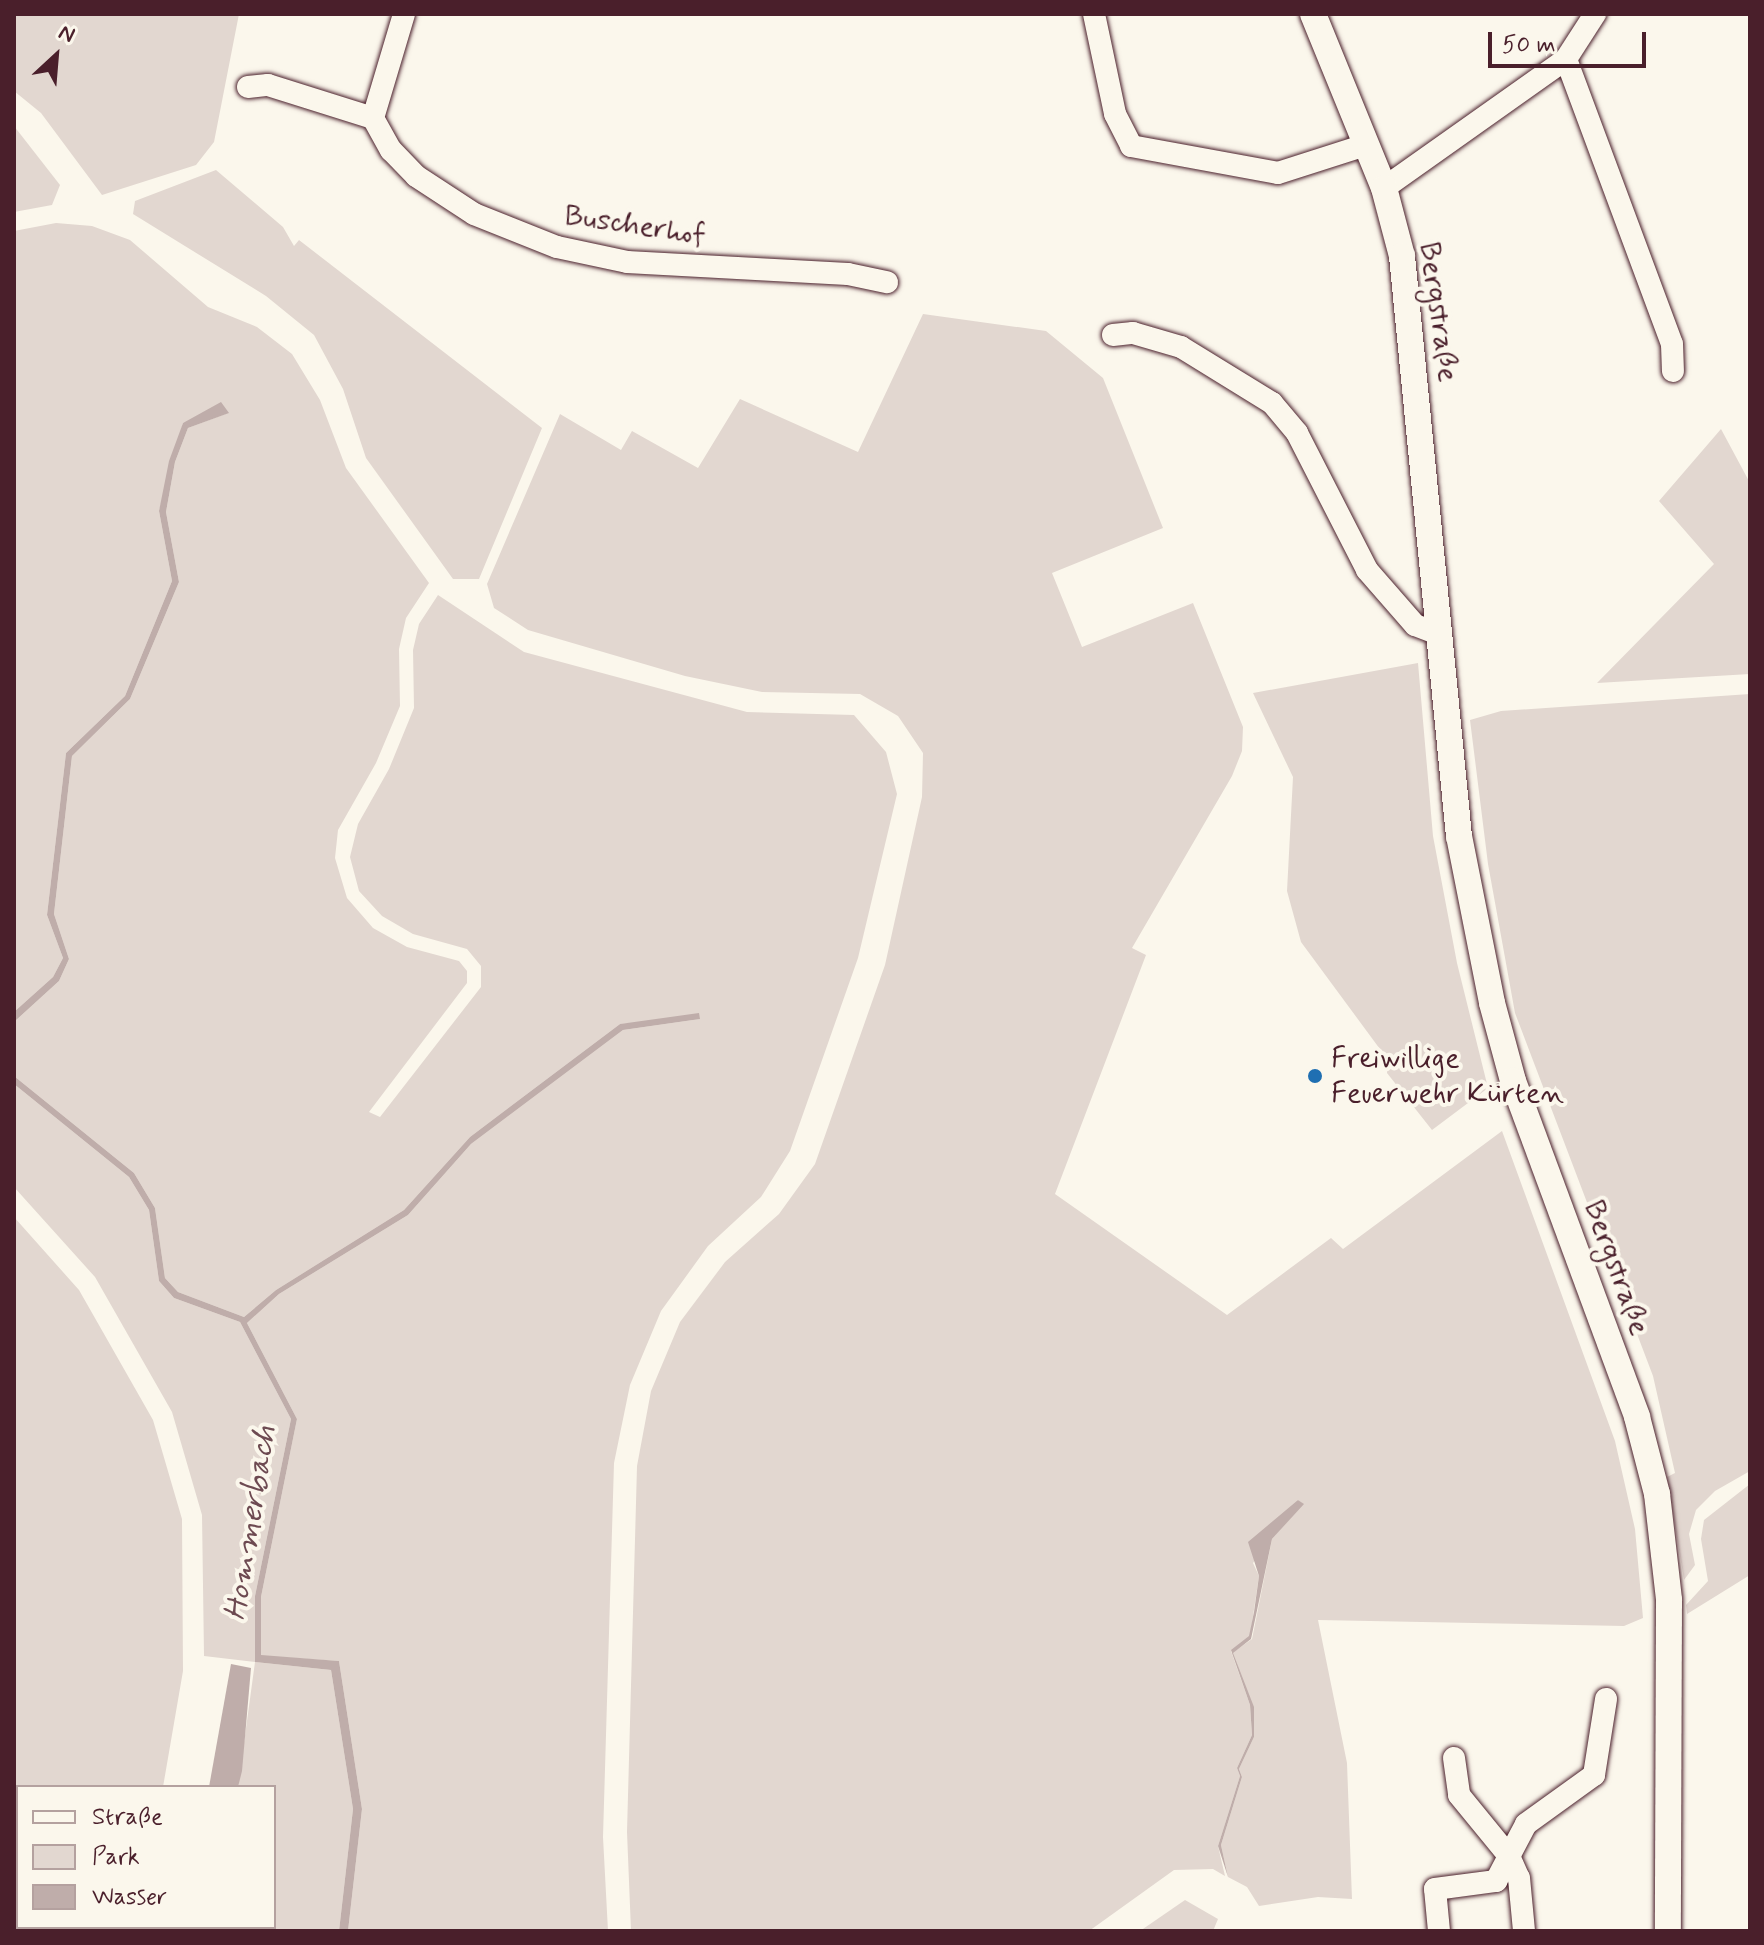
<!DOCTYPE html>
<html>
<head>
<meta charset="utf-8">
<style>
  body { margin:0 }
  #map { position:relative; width:1764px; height:1945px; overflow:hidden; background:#fbf7ec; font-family:Mynerve,sans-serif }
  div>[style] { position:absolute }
  .green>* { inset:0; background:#e2d7d0 }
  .water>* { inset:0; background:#bfadaa }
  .roads { filter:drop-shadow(0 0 2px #4a1f2b) drop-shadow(0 0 2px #4a1f2b) }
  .minor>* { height:22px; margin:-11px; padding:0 11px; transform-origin:11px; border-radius:11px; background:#fbf7ec }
  .major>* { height:26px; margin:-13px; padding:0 13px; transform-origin:13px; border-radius:13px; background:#fbf7ec }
  .dots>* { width:22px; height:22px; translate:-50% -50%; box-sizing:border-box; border:4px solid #fbf7ec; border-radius:50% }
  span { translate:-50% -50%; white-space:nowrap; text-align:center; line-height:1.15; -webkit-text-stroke:8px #fbf7ec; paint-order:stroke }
  .street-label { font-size:30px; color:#4a1f2b }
  .poi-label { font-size:30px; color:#4a1f2b }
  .left { translate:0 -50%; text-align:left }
  .water-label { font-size:32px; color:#6d4a51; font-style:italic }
  .frame { position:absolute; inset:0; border:16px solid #4a1f2b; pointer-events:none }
  .legend { position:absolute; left:16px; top:1785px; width:260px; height:144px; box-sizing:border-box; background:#fbf7ec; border:2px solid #b4a19f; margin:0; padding:10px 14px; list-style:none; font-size:24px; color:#4a1f2b }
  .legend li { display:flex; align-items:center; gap:16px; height:40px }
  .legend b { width:40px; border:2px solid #b4a19f }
  .north { position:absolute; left:16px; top:16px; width:80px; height:80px; -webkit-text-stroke:6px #fbf7ec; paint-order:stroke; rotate:26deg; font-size:22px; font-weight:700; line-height:32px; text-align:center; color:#4a1f2b }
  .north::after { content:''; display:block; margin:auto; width:28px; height:36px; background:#4a1f2b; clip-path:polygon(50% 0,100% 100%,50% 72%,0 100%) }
  .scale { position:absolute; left:1488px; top:32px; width:158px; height:36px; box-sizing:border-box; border:4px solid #4a1f2b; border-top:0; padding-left:10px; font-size:24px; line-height:28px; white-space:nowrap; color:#4a1f2b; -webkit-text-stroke:6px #fbf7ec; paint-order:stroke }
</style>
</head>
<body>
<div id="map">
  <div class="green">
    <i style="clip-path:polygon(14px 14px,239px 14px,214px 142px,196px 165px,102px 195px,41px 113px,14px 91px)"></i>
    <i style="clip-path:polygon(14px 126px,60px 185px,52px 205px,14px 212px)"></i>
    <i style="clip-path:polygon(216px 170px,283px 227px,294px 246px,299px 240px,542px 428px,479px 579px,453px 579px,366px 458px,343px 389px,314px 335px,266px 296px,133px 214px,135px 201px)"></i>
    <i style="clip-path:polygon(56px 223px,92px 226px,130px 240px,208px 307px,257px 327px,292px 354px,320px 400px,346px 468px,429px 583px,406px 618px,399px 649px,400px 706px,376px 763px,338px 830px,335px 858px,347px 898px,373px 928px,407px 947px,459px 961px,467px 971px,467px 983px,369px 1112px,380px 1117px,481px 987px,481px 966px,467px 949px,413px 934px,382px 916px,359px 891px,350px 857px,358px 824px,389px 769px,414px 708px,413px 650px,419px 624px,438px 595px,524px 652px,747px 712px,854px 715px,886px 752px,897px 794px,858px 958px,790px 1151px,761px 1197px,708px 1246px,661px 1311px,630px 1385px,614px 1463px,603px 1837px,608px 1931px,348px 1931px,362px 1809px,339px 1661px,261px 1656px,261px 1597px,297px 1419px,247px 1323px,279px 1294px,408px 1215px,471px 1144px,623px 1030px,700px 1019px,620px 1024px,470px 1137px,404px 1210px,276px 1290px,244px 1317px,178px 1292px,165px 1278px,155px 1208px,134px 1173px,14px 1076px,14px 1022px,59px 981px,69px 959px,54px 914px,72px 756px,130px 699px,179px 582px,166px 512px,175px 462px,188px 428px,228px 413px,183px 423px,159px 511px,172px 581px,125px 696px,66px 753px,47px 915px,63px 958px,53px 977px,14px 1012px,14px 231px)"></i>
    <i style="clip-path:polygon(923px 314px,1046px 331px,1103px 378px,1163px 528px,1052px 573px,1082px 647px,1193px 603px,1243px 727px,1242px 751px,1232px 776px,1132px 948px,1146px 955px,1055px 1194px,1227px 1315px,1331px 1238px,1343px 1249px,1502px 1131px,1615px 1441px,1635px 1529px,1643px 1618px,1624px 1626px,1318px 1620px,1347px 1763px,1352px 1899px,1318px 1897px,1259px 1906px,1247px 1887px,1228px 1877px,1221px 1845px,1242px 1777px,1239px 1769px,1254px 1737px,1253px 1707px,1232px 1653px,1252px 1639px,1272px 1539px,1303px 1504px,1298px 1500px,1253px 1563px,1259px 1576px,1250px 1636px,1231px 1651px,1250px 1705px,1252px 1735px,1237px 1768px,1240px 1776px,1218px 1846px,1225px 1876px,1213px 1869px,1174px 1870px,1089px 1931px,631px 1931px,627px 1832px,637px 1466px,651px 1391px,680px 1322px,725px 1262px,779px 1214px,815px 1164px,885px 965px,922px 797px,923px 753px,898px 716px,860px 694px,762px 692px,685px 676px,528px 630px,494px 608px,487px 584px,560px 414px,621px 450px,632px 431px,698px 468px,740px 399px,858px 452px)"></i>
    <i style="clip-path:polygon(1721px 429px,1750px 483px,1750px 674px,1597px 683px,1714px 564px,1659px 501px)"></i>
    <i style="clip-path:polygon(1418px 663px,1433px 836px,1457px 963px,1488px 1088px,1432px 1130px,1387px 1073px,1388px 1060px,1301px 942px,1287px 891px,1293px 777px,1253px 693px)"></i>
    <i style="clip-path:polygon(1750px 694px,1750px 1471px,1715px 1491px,1696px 1510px,1689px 1534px,1695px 1565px,1684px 1580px,1667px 1477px,1675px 1473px,1653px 1376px,1515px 1013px,1488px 864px,1470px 720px,1501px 711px)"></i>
    <i style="clip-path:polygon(14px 1084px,129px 1177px,149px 1210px,159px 1281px,174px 1298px,240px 1322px,291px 1419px,255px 1596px,255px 1662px,331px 1670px,353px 1809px,339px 1931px,203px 1931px,274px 1927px,274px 1787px,238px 1787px,255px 1662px,204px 1656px,202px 1515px,172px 1412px,95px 1277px,14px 1187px)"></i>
    <i style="clip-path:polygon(14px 1217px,79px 1290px,153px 1420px,182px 1519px,183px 1671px,163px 1787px,18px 1787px,18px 1927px,131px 1927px,130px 1931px,14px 1931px)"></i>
    <i style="clip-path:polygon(1750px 1484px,1750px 1575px,1687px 1614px,1686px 1605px,1708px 1581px,1701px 1539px,1704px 1520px)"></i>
    <i style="clip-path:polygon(1185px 1900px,1218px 1919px,1213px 1931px,1140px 1931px)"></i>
  </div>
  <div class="water">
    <i style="clip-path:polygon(221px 402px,229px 413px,188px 428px,175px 462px,166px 512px,179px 582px,130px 699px,72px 756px,54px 914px,69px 959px,59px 981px,14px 1022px,14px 1012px,53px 977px,63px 958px,47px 915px,66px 753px,125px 696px,172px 581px,159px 511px,169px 461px,183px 423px)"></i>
    <i style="clip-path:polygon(699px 1013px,700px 1019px,623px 1030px,471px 1144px,408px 1215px,279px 1294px,247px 1323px,297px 1419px,261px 1597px,261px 1655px,339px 1661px,362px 1809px,348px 1931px,339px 1931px,353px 1809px,331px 1670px,255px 1662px,255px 1596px,291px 1419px,240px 1322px,174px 1298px,159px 1281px,149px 1210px,129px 1177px,14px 1084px,14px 1076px,134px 1173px,155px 1208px,165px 1278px,178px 1292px,244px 1317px,276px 1290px,404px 1210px,470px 1137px,620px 1024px)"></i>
    <i style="clip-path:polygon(1298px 1500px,1304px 1504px,1272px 1539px,1251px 1639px,1233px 1653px,1254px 1707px,1254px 1737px,1239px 1769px,1242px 1777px,1221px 1845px,1228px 1877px,1218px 1846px,1240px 1776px,1237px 1768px,1252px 1735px,1250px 1705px,1231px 1650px,1249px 1636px,1254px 1612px,1259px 1576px,1248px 1542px)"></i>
    <i style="clip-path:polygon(231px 1664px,251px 1668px,242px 1771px,238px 1787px,209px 1787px)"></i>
  </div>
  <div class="roads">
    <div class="minor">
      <i style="left:1094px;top:14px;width:102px;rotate:78.1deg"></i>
      <i style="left:1115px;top:114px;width:36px;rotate:63deg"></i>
      <i style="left:1131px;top:146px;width:149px;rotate:10.4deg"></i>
      <i style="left:1278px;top:173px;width:91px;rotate:-17.8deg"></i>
      <i style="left:1566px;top:59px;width:304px;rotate:69.6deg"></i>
      <i style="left:1672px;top:344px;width:27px;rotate:88deg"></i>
      <i style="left:248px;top:87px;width:20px;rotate:-6deg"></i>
      <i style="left:268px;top:85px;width:110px;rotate:17.4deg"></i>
      <i style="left:373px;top:118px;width:37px;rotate:61deg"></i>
      <i style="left:391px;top:150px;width:36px;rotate:46deg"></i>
      <i style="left:416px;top:176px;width:69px;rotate:33.2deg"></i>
      <i style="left:474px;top:214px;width:89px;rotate:21.7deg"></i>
      <i style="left:557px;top:247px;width:72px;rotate:12.1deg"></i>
      <i style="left:627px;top:262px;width:221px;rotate:3.1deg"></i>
      <i style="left:848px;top:274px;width:40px;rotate:12deg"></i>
      <i style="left:373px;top:118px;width:109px;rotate:-73.4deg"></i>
      <i style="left:1384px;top:188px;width:223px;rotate:-35.3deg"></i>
      <i style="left:1566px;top:59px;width:54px;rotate:-57.2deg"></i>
      <i style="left:1113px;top:335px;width:20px;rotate:-6deg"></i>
      <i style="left:1133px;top:333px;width:50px;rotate:16.3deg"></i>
      <i style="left:1181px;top:347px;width:107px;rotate:31.6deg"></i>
      <i style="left:1272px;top:403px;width:39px;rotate:50deg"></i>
      <i style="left:1297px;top:433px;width:154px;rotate:62.9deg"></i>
      <i style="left:1367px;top:570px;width:73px;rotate:48.9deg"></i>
      <i style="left:1415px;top:625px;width:26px;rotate:21deg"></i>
      <i style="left:1454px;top:1758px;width:37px;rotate:82deg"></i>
      <i style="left:1459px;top:1795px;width:79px;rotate:50.7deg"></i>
      <i style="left:1509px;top:1856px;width:24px;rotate:66deg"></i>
      <i style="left:1519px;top:1878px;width:53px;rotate:84.6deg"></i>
      <i style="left:1439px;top:1931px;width:42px;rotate:-95.4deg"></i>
      <i style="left:1435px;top:1889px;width:62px;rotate:-7.5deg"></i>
      <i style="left:1496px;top:1881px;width:64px;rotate:-62.2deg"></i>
      <i style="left:1526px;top:1824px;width:84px;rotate:-35.8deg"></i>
      <i style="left:1594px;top:1775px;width:77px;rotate:-81deg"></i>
    </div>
    <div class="major">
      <i style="left:1313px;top:14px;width:188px;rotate:67.8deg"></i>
      <i style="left:1384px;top:188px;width:70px;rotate:75.2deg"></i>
      <i style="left:1402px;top:256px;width:583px;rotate:84.39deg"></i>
      <i style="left:1459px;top:836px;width:170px;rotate:78.8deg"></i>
      <i style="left:1492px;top:1003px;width:81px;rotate:74.9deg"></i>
      <i style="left:1513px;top:1081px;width:358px;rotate:69.7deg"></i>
      <i style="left:1637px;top:1417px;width:80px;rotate:75.4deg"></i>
      <i style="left:1657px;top:1494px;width:107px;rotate:83.5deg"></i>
      <i style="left:1669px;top:1600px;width:331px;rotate:90.2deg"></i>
    </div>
  </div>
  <div class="dots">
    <i style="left:1315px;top:1076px;background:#1f6fb2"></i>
  </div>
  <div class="street-label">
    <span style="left:635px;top:226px;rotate:8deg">Buscherhof</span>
    <span style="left:1438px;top:312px;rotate:82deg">Bergstraße</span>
    <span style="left:1616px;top:1268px;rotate:70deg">Bergstraße</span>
  </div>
  <div class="poi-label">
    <span class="left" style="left:1331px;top:1076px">Freiwillige<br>Feuerwehr Kürten</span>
  </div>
  <div class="water-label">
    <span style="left:251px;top:1523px;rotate:-81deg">Hommerbach</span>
  </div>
  <div class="frame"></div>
  <ul class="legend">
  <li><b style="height:10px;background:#fbf7ec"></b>Straße</li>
  <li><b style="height:22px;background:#e2d7d0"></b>Park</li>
  <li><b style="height:22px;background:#bfadaa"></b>Wasser</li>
  </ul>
  <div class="north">N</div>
  <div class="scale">50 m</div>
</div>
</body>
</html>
